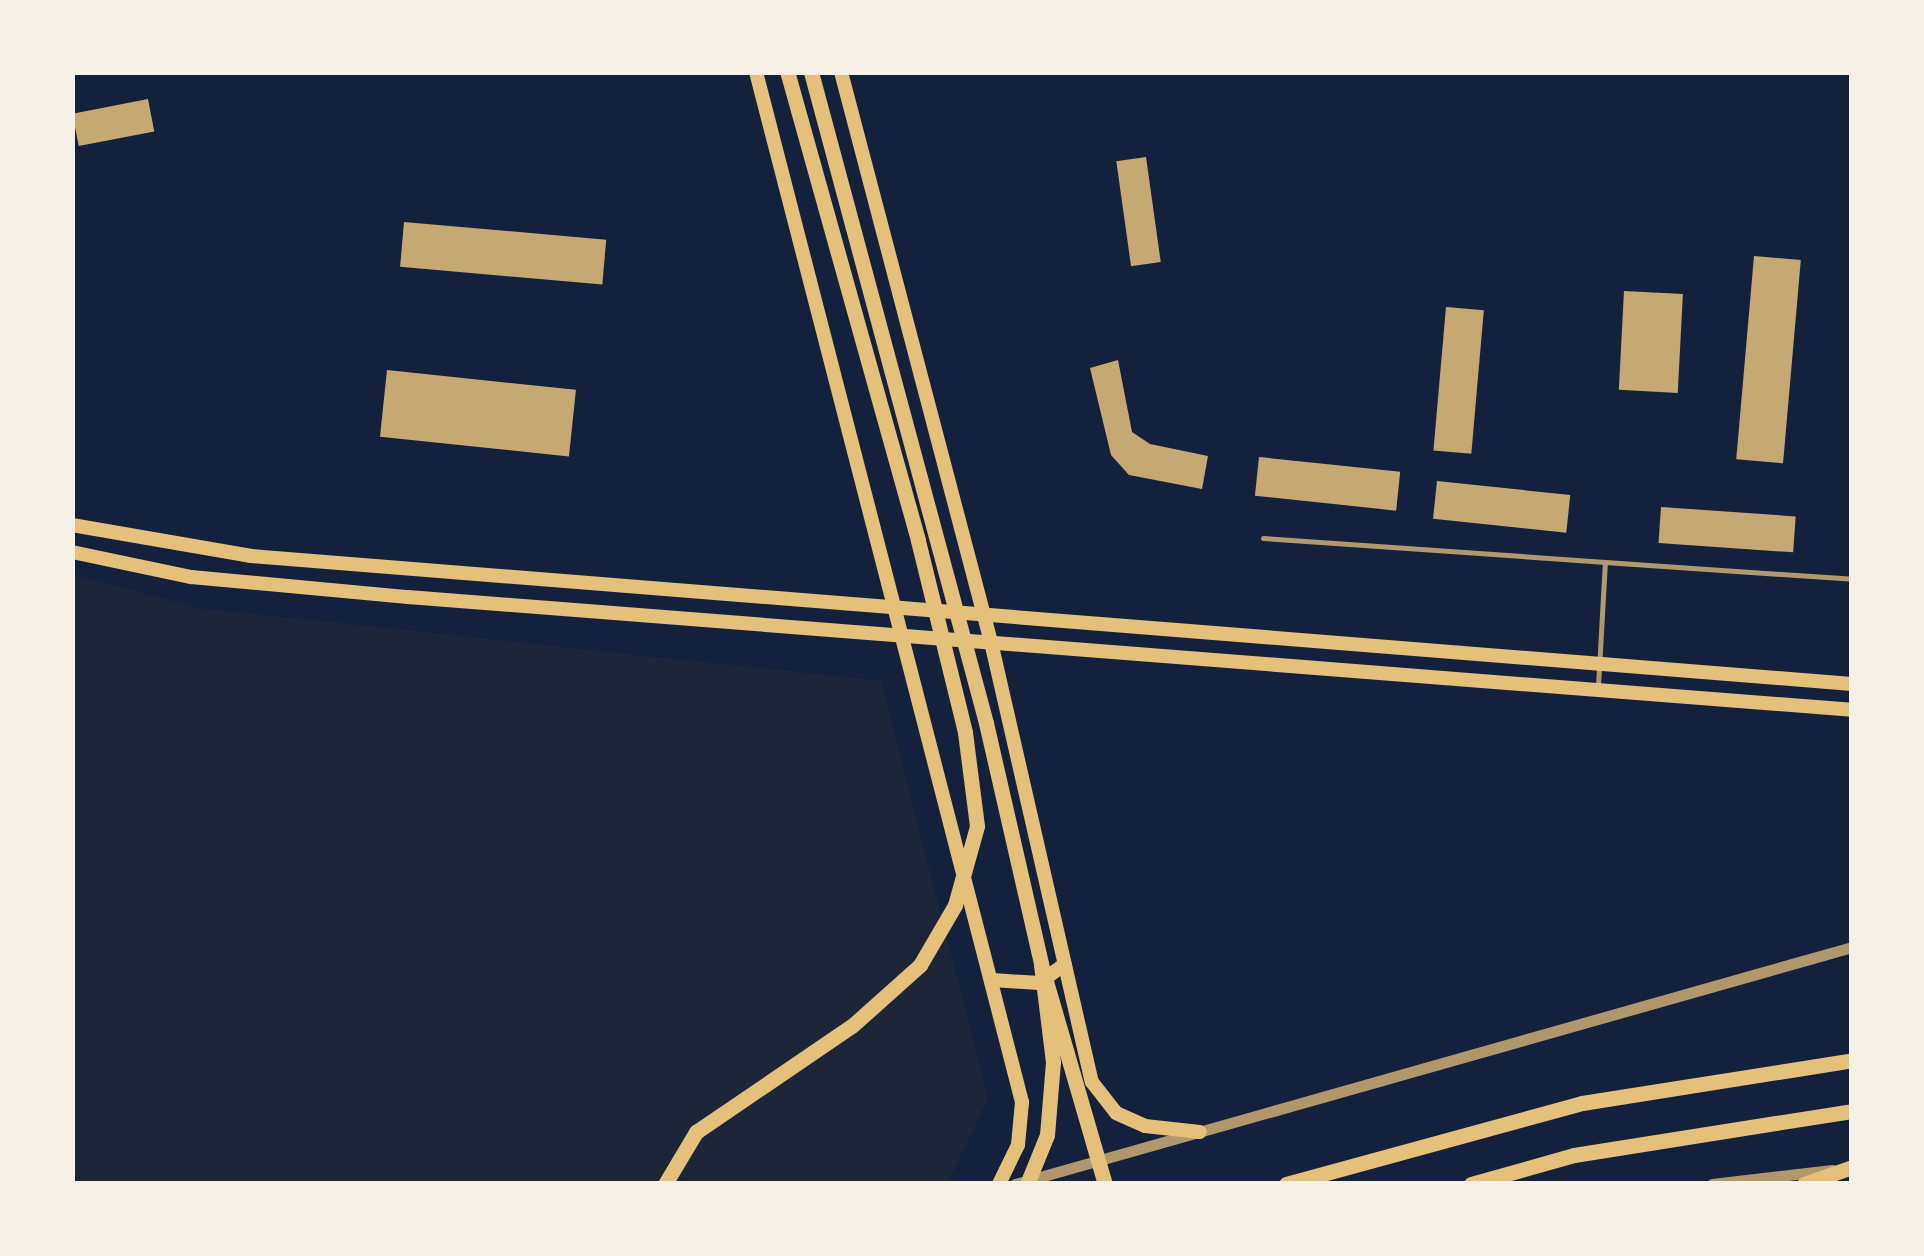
<!DOCTYPE html>
<html>
<head>
<meta charset="utf-8">
<style>
  body { margin:0 }
  #map { position:relative; width:1924px; height:1256px; overflow:hidden; background:#14213d; font-family:Roboto,sans-serif }
  div>[style] { position:absolute }
  .green>* { inset:0; background:#1d2539 }
  .building>* { inset:0; background:#c6a872; transform-origin:0 0 }
  .service>* { height:5px; margin:-2.5px; padding:0 2.5px; transform-origin:2.5px; border-radius:2.5px; background:#b1986c }
  .tertiary>* { height:11px; margin:-5.5px; padding:0 5.5px; transform-origin:5.5px; border-radius:5.5px; background:#b1986c }
  .secondary>* { height:14px; margin:-7px; padding:0 7px; transform-origin:7px; border-radius:7px; background:#e5c07b }
  .primary>* { height:15px; margin:-7.5px; padding:0 7.5px; transform-origin:7.5px; border-radius:7.5px; background:#e5c07b }
  .trunk>* { height:15px; margin:-7.5px; padding:0 7.5px; transform-origin:7.5px; border-radius:7.5px; background:#e5c07b }
  span { translate:-50% -50%; white-space:nowrap; text-align:center; line-height:1.15; -webkit-text-stroke:10px #f6f1e7; paint-order:stroke }
  .frame { position:absolute; inset:0; border:75px solid #f6f1e7; pointer-events:none }
</style>
</head>
<body>
<div id="map">
  <div class="green">
    <i style="clip-path:polygon(72px 574px,198px 608px,881px 681px,988px 1099px,950px 1178px,928px 1184px,73px 1183px)"></i>
  </div>
  <div class="building">
    <i style="left:148px;top:99px;width:33px;height:77px;rotate:79deg"></i>
    <i style="left:1146px;top:157px;width:106px;height:30px;rotate:82deg"></i>
    <i style="left:404px;top:222px;width:203px;height:45px;rotate:5deg"></i>
    <i style="left:1754px;top:256px;width:47px;height:204px;rotate:5deg"></i>
    <i style="left:1624px;top:291px;width:59px;height:99px;rotate:3deg"></i>
    <i style="left:1446px;top:307px;width:38px;height:144px;rotate:5deg"></i>
    <i style="clip-path:polygon(1118px 360px,1132px 432px,1150px 444px,1208px 456px,1202px 489px,1129px 475px,1111px 455px,1090px 368px)"></i>
    <i style="left:387px;top:370px;width:190px;height:67px;rotate:6deg"></i>
    <i style="left:1259px;top:457px;width:142px;height:39px;rotate:6deg"></i>
    <i style="left:1437px;top:481px;width:134px;height:38px;rotate:6deg"></i>
    <i style="left:1661px;top:507px;width:135px;height:36px;rotate:4deg"></i>
  </div>
  <div class="service">
    <i style="left:1263px;top:538px;width:343px;rotate:4deg"></i>
    <i style="left:1598px;top:686px;width:124px;rotate:-86.8deg"></i>
    <i style="left:1605px;top:562px;width:248px;rotate:3.9deg"></i>
  </div>
  <div class="tertiary">
    <i style="left:1015px;top:1184px;width:870px;rotate:-15.81deg"></i>
    <i style="left:1712px;top:1184px;width:121px;rotate:-6.7deg"></i>
  </div>
  <div class="secondary">
    <i style="left:756px;top:72px;width:1064px;rotate:75.52deg"></i>
    <i style="left:1022px;top:1102px;width:43px;rotate:95.3deg"></i>
    <i style="left:1018px;top:1145px;width:43px;rotate:116deg"></i>
    <i style="left:841px;top:72px;width:589px;rotate:75.26deg"></i>
    <i style="left:991px;top:642px;width:451px;rotate:77.1deg"></i>
    <i style="left:1092px;top:1082px;width:39px;rotate:52deg"></i>
    <i style="left:1116px;top:1113px;width:32px;rotate:24deg"></i>
    <i style="left:1145px;top:1126px;width:55px;rotate:6.2deg"></i>
    <i style="left:72px;top:525px;width:182px;rotate:9.8deg"></i>
    <i style="left:251px;top:556px;width:1606px;rotate:4.57deg"></i>
    <i style="left:72px;top:552px;width:122px;rotate:11.9deg"></i>
    <i style="left:191px;top:577px;width:218px;rotate:5.3deg"></i>
    <i style="left:408px;top:597px;width:1448px;rotate:4.47deg"></i>
    <i style="left:992px;top:980px;width:47px;rotate:3.7deg"></i>
    <i style="left:1039px;top:983px;width:32px;rotate:-36deg"></i>
  </div>
  <div class="primary">
    <i style="left:811px;top:72px;width:674px;rotate:74.95deg"></i>
    <i style="left:986px;top:723px;width:247px;rotate:77.1deg"></i>
    <i style="left:1041px;top:964px;width:229px;rotate:73.8deg"></i>
  </div>
  <div class="trunk">
    <i style="left:665px;top:1184px;width:61px;rotate:-59.2deg"></i>
    <i style="left:696px;top:1132px;width:190px;rotate:-34.3deg"></i>
    <i style="left:853px;top:1025px;width:90px;rotate:-41.8deg"></i>
    <i style="left:920px;top:965px;width:69px;rotate:-59.7deg"></i>
    <i style="left:955px;top:905px;width:82px;rotate:-74.4deg"></i>
    <i style="left:977px;top:826px;width:95px;rotate:-97.3deg"></i>
    <i style="left:965px;top:732px;width:198px;rotate:-103.8deg"></i>
    <i style="left:918px;top:540px;width:486px;rotate:-105.6deg"></i>
    <i style="left:1027px;top:1184px;width:53px;rotate:-67.8deg"></i>
    <i style="left:1047px;top:1135px;width:73px;rotate:-85.3deg"></i>
    <i style="left:1053px;top:1062px;width:99px;rotate:-97deg"></i>
    <i style="left:1286px;top:1184px;width:307px;rotate:-15.3deg"></i>
    <i style="left:1582px;top:1103px;width:273px;rotate:-9deg"></i>
    <i style="left:1471px;top:1184px;width:107px;rotate:-15.7deg"></i>
    <i style="left:1574px;top:1155px;width:281px;rotate:-9deg"></i>
    <i style="left:1804px;top:1184px;width:51px;rotate:-19.5deg"></i>
  </div>
  <div class="frame"></div>
</div>
</body>
</html>
